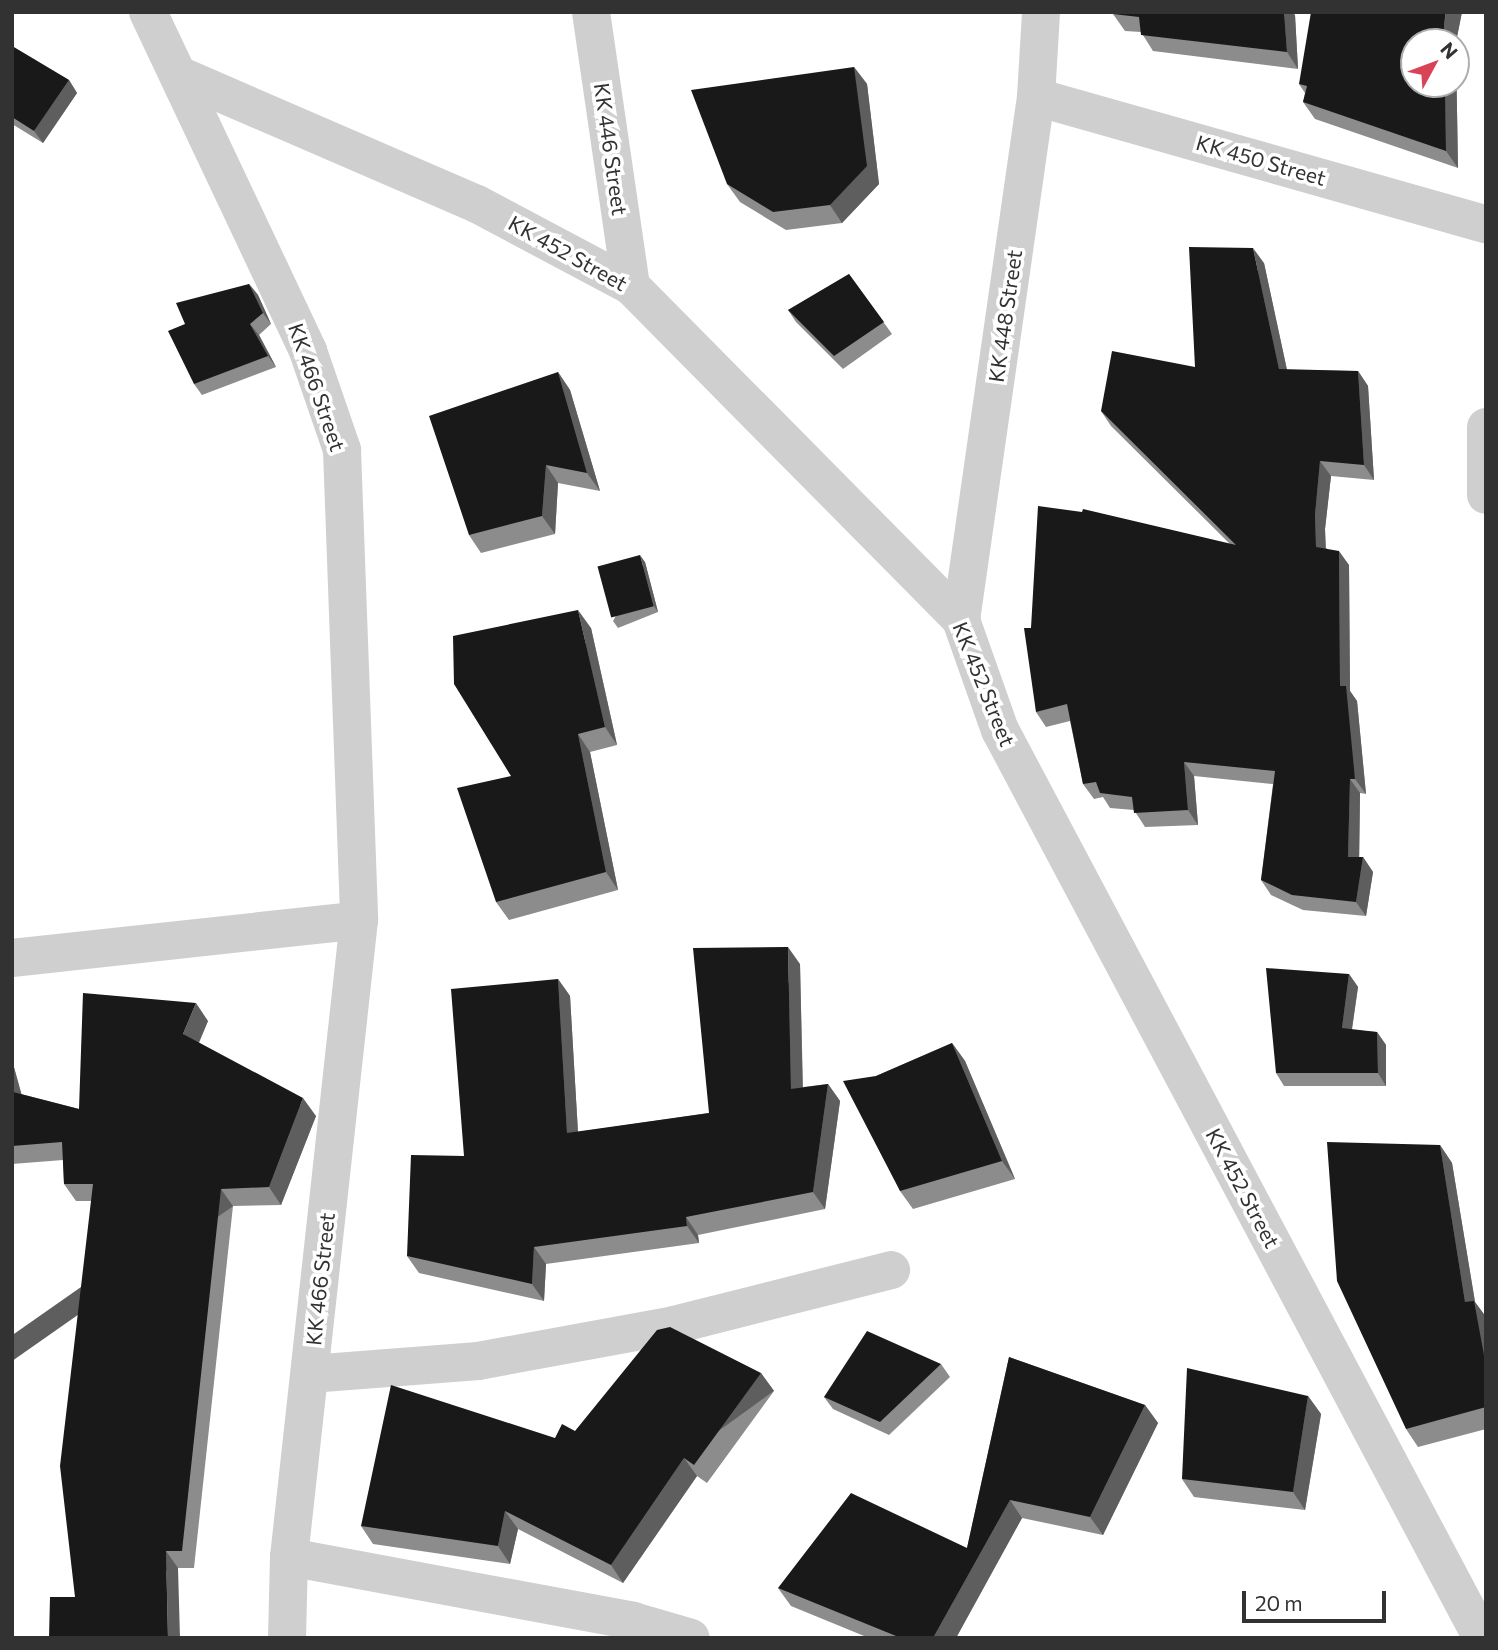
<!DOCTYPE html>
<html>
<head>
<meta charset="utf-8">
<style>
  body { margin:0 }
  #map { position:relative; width:1498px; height:1650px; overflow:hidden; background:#fff; font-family:Commissioner,sans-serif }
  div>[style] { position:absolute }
  .minor>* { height:38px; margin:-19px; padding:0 19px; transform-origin:19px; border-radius:19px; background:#cfcfcf }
  .wall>* { inset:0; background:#8c8c8c }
  .shaded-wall>* { inset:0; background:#5e5e5e; transform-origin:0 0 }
  .building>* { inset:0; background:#191919; transform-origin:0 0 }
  span { translate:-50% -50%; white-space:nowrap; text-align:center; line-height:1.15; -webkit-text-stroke:7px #fff; paint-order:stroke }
  .street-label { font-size:21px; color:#323232 }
  .frame { position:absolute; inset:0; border:14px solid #323232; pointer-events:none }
  .north { position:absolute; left:1400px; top:28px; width:70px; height:70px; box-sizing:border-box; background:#fff; border:2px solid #adadad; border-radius:50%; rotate:49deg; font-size:19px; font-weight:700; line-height:28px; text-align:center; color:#323232 }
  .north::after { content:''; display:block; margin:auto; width:24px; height:32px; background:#da4356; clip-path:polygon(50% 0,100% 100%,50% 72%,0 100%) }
  .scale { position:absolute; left:1242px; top:1591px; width:144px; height:32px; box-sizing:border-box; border:4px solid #323232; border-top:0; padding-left:9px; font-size:21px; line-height:24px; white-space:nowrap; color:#323232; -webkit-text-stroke:5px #fff; paint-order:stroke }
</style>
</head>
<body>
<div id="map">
  <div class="minor">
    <i style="left:148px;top:12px;width:375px;rotate:64.7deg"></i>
    <i style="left:308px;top:351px;width:105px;rotate:71deg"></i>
    <i style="left:342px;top:450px;width:470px;rotate:87.9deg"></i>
    <i style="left:359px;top:920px;width:641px;rotate:96.27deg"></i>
    <i style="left:289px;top:1557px;width:81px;rotate:91.4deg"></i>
    <i style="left:591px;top:12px;width:277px;rotate:81.7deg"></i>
    <i style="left:181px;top:76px;width:322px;rotate:23.4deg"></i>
    <i style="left:477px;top:204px;width:174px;rotate:28deg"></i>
    <i style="left:631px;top:286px;width:470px;rotate:45.3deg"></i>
    <i style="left:961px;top:620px;width:117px;rotate:70.5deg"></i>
    <i style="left:1000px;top:730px;width:1028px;rotate:62.04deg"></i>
    <i style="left:1036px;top:97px;width:468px;rotate:15.8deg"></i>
    <i style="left:1486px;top:427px;width:68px;rotate:90deg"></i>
    <i style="left:961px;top:620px;width:528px;rotate:-81.84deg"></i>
    <i style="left:1036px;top:97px;width:85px;rotate:-86.6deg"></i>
    <i style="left:12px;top:958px;width:349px;rotate:-6.2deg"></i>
    <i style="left:310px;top:1374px;width:169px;rotate:-4.4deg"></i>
    <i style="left:478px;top:1361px;width:199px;rotate:-10.4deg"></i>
    <i style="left:674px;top:1325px;width:224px;rotate:-14.2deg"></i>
    <i style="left:289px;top:1557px;width:350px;rotate:10.5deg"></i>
    <i style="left:633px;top:1621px;width:60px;rotate:16.3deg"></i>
  </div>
  <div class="wall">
    <i style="clip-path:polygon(1462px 12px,1456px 42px,1414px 42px,1456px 84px,1456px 51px,1458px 168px,1315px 119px,1303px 102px,1305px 93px,1299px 84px)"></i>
    <i style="clip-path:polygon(1113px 14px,1295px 15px,1298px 69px,1153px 51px,1141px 32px,1125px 31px)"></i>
    <i style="clip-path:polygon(12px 46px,69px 80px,77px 93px,43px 143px,12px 124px)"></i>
    <i style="clip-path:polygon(854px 67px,867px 84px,879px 184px,842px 223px,786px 230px,740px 202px,727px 184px)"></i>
    <i style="clip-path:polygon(1264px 263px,1287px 370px,1358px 371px,1368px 386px,1374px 480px,1331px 476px,1325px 529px,1326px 548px,1349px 565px,1350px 691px,1357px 701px,1366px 794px,1360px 793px,1359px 857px,1363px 857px,1373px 872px,1366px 916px,1303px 910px,1271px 895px,1261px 880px,1273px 784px,1194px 776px,1198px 825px,1145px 827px,1134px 810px,1110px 808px,1103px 797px,1094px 799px,1083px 784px,1070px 721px,1046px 727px,1036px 712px,1031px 628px,1230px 544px,1111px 426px,1101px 411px,1195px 367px)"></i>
    <i style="clip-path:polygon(849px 274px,892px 334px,843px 369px,796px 322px,788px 310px)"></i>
    <i style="clip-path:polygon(249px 284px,258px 295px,271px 324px,259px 335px,276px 367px,202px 395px,194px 384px,185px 324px)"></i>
    <i style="clip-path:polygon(558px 372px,570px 390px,600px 491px,558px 483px,555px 534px,481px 553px,469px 535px)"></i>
    <i style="clip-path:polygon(645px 562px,658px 612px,618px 628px,613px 621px)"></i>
    <i style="clip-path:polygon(591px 628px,617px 745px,590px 752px,618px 890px,509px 920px,496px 902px)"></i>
    <i style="clip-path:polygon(800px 964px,803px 1087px,828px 1084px,840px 1101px,825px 1209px,698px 1235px,699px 1243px,546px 1264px,544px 1301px,419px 1273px,407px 1256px,464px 1156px,558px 979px,570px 996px,578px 1132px,709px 1113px)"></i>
    <i style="clip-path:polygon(1349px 974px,1358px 987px,1352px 1030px,1377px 1032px,1386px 1045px,1386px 1086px,1284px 1086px,1276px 1073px)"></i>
    <i style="clip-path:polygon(208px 1021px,199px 1043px,316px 1116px,281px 1205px,233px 1206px,194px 1568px,178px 1568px,75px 1597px,91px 1201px,76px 1201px,64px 1184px,63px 1160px,12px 1164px,12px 1060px,21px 1094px,79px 1109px)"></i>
    <i style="clip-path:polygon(952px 1043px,965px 1061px,1015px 1179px,913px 1209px,900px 1191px,876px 1076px)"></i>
    <i style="clip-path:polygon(1440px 1145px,1452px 1163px,1475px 1302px,1486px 1317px,1486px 1429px,1418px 1447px,1406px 1429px)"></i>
    <i style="clip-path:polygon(1009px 1357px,1145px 1405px,1158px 1423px,1103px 1535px,1022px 1518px,956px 1638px,869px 1638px,791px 1606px,778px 1588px,967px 1548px)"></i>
    <i style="clip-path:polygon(941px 1364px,950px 1377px,889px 1435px,833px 1409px,824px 1397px)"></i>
    <i style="clip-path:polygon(761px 1373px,774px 1391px,707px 1483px,697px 1476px,623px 1583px,518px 1529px,510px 1564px,373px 1544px,361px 1526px,555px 1438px)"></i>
    <i style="clip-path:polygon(1308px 1396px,1321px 1414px,1305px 1510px,1194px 1497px,1182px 1479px)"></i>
  </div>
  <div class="shaded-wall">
    <i style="clip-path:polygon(1284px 12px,1293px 12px,1295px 15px,1298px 69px,1287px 52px)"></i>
    <i style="clip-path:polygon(1446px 12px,1462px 12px,1456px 42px,1444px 42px,1444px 24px)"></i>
    <i style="clip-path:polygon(1456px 51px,1458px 168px,1446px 151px,1445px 84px,1456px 84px)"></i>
    <i style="clip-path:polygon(854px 67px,867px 84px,879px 184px,842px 223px,830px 205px)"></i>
    <i style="clip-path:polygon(69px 80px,77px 93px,43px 143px,34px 131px)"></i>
    <i style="clip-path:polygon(1253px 248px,1264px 263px,1290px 384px,1279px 369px)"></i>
    <i style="clip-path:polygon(249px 284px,258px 295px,271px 324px,263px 313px)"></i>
    <i style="clip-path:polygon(250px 324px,259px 335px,276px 367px,268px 356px)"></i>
    <i style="clip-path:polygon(1358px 371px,1368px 386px,1374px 480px,1364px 465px)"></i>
    <i style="clip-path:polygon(558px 372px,570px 390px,600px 491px,587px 473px)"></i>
    <i style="clip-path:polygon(1320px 461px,1331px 476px,1325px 529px,1326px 562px,1316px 547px,1315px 515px)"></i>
    <i style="clip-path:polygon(546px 465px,558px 483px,555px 534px,542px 516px)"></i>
    <i style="clip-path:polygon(1339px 551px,1349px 565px,1350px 691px,1357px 701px,1366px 794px,1355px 779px,1340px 686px)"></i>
    <i style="clip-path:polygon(640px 555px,645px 562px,658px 612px,654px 606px)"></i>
    <i style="clip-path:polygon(578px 610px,591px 628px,617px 745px,605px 727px)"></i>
    <i style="clip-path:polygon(578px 734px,590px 752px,618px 890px,606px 872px)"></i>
    <i style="clip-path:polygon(1184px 762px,1194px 776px,1198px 825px,1188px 810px)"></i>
    <i style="clip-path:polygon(1350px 779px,1360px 793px,1359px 872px,1348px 857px)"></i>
    <i style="clip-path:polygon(1363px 857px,1373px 872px,1366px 916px,1356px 902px)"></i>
    <i style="clip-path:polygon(788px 947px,800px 964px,803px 1106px,791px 1089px)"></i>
    <i style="clip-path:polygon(1349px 974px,1358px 987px,1350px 1041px,1342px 1028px)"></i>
    <i style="clip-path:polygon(558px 979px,570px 996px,579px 1150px,567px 1133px)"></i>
    <i style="clip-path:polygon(196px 1003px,208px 1021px,195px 1051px,183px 1034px)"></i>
    <i style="clip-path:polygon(1377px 1032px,1386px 1045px,1386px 1086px,1378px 1073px)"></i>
    <i style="clip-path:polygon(952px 1043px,965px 1061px,1015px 1179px,1002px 1161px)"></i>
    <i style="clip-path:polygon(12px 1060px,26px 1110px,13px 1092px,12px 1088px)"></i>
    <i style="clip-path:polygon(828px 1084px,840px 1101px,825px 1209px,813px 1192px)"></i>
    <i style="clip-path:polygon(303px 1098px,316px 1116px,281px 1205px,269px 1187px)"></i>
    <i style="clip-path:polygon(1440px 1145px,1452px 1163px,1475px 1302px,1486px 1317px,1486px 1366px,1465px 1302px)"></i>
    <i style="left:221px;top:1189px;width:21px;height:364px;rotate:55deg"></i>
    <i style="clip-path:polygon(686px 1217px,698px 1235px,699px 1243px,687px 1226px)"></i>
    <i style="clip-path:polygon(534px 1247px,546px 1264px,544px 1301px,532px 1284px)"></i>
    <i style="left:761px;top:1373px;width:22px;height:114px;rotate:54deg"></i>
    <i style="clip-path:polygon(1308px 1396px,1321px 1414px,1305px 1510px,1293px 1492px)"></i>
    <i style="clip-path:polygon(1145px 1405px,1158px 1423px,1103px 1535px,1090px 1517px)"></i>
    <i style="clip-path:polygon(684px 1458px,697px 1476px,623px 1583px,611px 1565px)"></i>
    <i style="clip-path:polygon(1010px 1500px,1022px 1518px,956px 1638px,933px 1638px)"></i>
    <i style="clip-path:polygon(505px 1511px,518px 1529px,510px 1564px,498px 1546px)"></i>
    <i style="clip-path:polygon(166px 1551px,178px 1568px,180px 1638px,168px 1638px)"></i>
  </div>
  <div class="building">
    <i style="clip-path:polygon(1113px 12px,1284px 12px,1287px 52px,1141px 35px,1139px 17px,1113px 14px)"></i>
    <i style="clip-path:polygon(1311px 12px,1446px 12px,1444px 24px,1444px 42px,1414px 42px,1414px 84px,1445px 84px,1446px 151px,1303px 102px,1307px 86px,1299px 84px)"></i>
    <i style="clip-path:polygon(12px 46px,69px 80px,34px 131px,12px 117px)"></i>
    <i style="clip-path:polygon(854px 67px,867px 166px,830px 205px,773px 212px,727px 184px,691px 90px)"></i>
    <i style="clip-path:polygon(1189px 247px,1253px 248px,1279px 369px,1358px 371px,1364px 465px,1320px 461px,1315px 515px,1316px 547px,1339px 551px,1340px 686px,1346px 686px,1355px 779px,1350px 779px,1348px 857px,1363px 857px,1356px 902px,1292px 895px,1261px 880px,1275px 771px,1184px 762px,1188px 810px,1134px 813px,1132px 797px,1100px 793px,1096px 782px,1083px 784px,1067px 704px,1036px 712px,1024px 628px,1031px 628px,1038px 506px,1082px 512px,1083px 509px,1236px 545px,1101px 411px,1112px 351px,1195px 367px)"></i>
    <i style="clip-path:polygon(849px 274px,884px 322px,834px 356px,788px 310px)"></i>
    <i style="clip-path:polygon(249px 284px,263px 313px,250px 324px,268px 356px,194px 384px,168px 331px,185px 324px,176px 303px)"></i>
    <i style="clip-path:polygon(558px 372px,587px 473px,546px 465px,542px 516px,469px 535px,429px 416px)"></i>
    <i style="left:640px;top:555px;width:53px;height:44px;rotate:75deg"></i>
    <i style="clip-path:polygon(578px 610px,605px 727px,578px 734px,606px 872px,496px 902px,457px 788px,511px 776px,454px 684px,453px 636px)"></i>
    <i style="clip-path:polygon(788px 947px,791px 1089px,828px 1084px,813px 1192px,686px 1217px,687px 1226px,534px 1247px,532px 1284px,407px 1256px,411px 1155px,464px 1156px,451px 989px,558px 979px,567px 1133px,709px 1113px,693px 948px)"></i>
    <i style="clip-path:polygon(1266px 968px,1349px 974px,1342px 1028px,1377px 1032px,1378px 1073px,1276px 1073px)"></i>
    <i style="clip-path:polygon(83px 993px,196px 1003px,183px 1034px,303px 1098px,269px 1187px,221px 1189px,182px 1551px,166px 1551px,168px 1638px,49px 1638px,50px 1597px,75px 1597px,60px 1466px,93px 1184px,64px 1184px,62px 1142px,12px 1146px,12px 1088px,13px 1092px,79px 1109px)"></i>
    <i style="clip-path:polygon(952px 1043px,1002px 1161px,900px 1191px,843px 1081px,876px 1076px)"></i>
    <i style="clip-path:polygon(1327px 1142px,1440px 1145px,1465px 1302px,1474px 1301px,1486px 1366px,1486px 1407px,1406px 1429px,1337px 1281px)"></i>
    <i style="clip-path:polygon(670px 1327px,761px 1373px,694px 1465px,684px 1458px,611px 1565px,505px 1511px,498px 1546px,361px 1526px,391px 1385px,555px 1438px,562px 1424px,575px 1431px,657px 1330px)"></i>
    <i style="clip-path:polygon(867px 1331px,941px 1364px,880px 1422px,824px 1397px)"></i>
    <i style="clip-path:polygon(1009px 1357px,1145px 1405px,1090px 1517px,1010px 1500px,933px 1638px,901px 1638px,778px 1588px,851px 1493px,967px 1548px)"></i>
    <i style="clip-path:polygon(1187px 1368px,1308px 1396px,1293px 1492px,1182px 1479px)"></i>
  </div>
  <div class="street-label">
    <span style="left:611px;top:149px;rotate:82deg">KK 446 Street</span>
    <span style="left:1261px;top:160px;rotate:16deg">KK 450 Street</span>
    <span style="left:568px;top:253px;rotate:29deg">KK 452 Street</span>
    <span style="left:1005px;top:316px;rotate:-82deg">KK 448 Street</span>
    <span style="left:317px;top:387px;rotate:71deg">KK 466 Street</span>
    <span style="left:984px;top:684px;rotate:68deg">KK 452 Street</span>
    <span style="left:1243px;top:1188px;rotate:62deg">KK 452 Street</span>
    <span style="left:320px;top:1279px;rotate:-84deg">KK 466 Street</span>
  </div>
  <div class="frame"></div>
  <div class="north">N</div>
  <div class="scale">20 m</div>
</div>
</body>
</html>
